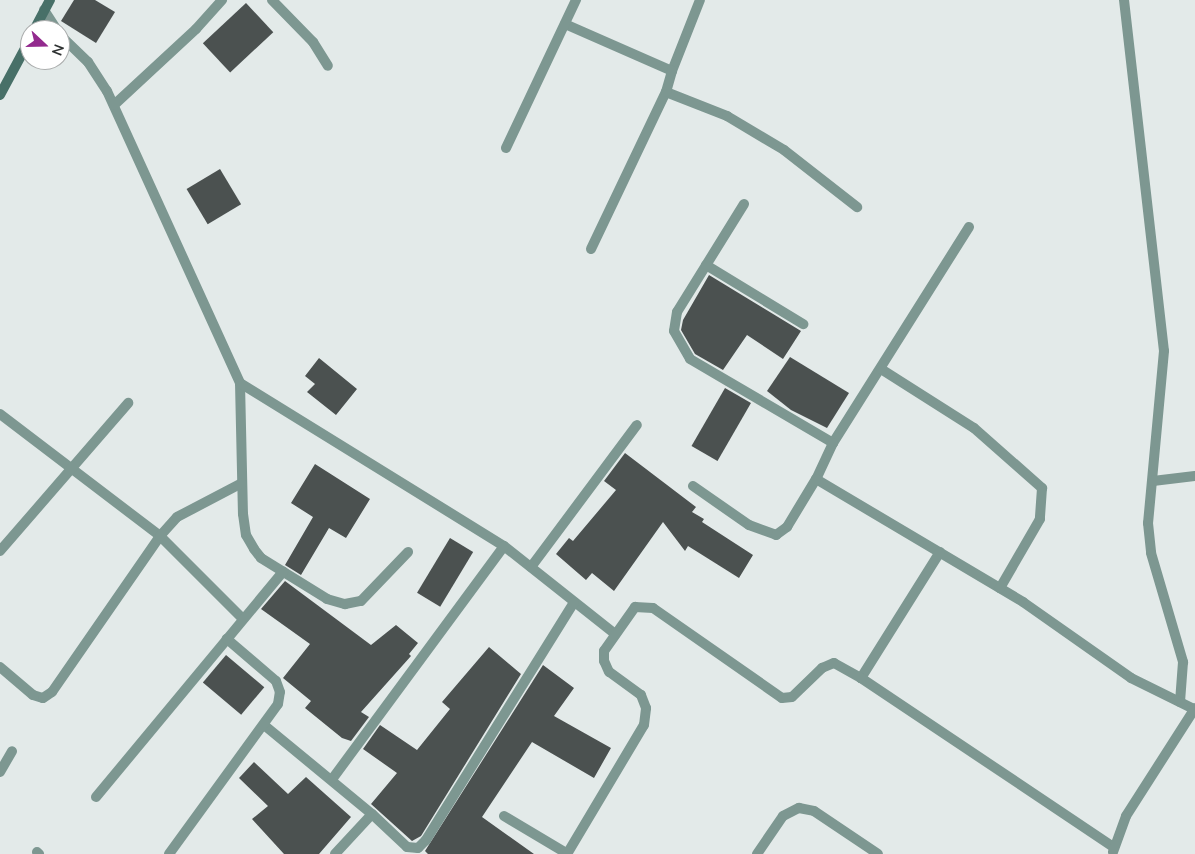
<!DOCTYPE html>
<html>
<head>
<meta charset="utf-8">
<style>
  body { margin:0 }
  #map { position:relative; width:1195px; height:854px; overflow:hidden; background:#e3eae9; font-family:Mulish,sans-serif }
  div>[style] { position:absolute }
  .building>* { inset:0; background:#4b5150; transform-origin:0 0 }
  .street>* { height:10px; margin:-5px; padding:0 5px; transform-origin:5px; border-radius:5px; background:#7d9791 }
  .secondary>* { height:10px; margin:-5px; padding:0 5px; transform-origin:5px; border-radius:5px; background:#487068 }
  span { translate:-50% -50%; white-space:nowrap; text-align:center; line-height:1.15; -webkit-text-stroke:5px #fff; paint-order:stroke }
  .north { position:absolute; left:20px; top:20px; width:50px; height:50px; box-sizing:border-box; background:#fff; border:1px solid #abadad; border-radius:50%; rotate:111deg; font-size:14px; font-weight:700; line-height:20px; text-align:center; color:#2e3131 }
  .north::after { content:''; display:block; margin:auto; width:18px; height:22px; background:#932a8e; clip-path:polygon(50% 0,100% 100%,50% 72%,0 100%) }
</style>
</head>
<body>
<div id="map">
  <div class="building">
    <i style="clip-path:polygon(74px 0,95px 0,115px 12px,96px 43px,61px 21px)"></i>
    <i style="left:246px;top:3px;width:40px;height:59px;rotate:47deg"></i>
    <i style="left:220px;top:169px;width:41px;height:39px;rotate:59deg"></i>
    <i style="clip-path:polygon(709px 275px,801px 331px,783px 359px,747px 335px,723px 370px,695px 354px,681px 330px,683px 320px)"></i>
    <i style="clip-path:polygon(790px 357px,849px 393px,827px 428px,791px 410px,767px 391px)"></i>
    <i style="clip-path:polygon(319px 358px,357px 389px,336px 415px,307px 392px,315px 384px,305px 376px)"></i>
    <i style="left:725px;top:388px;width:30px;height:67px;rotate:30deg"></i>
    <i style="clip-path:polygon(625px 453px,696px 507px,692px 512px,704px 519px,702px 522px,753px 555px,739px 578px,688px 546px,685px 551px,663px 522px,614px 591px,592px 573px,586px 580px,556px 554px,569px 538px,573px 541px,616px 490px,604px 481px)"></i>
    <i style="clip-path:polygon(315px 464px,370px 499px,346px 538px,329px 528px,301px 575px,285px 565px,313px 517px,291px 503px)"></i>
    <i style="left:450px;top:538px;width:27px;height:64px;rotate:31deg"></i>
    <i style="clip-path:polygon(285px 581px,371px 645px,396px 625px,418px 643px,409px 654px,411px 656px,361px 712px,369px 717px,351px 741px,342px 738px,305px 708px,311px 701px,283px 678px,310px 644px,261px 609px)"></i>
    <i style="clip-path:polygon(489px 647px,521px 674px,421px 836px,412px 841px,371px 804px,397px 773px,363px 749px,380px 725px,417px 750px,450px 709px,442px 702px)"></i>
    <i style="left:226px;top:655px;width:50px;height:36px;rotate:40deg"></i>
    <i style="clip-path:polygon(543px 665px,574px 688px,554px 716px,611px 748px,594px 778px,532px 742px,482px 817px,534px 854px,428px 854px,425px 851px)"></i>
    <i style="clip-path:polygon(254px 762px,288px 794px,306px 777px,351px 817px,319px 854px,284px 854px,252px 819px,268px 806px,239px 778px)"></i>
  </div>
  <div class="street">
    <i style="left:272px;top:0;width:59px;rotate:45.7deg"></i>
    <i style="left:313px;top:42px;width:28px;rotate:58deg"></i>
    <i style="left:1124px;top:0;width:353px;rotate:83.5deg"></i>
    <i style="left:1164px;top:351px;width:173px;rotate:95.3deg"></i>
    <i style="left:1148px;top:523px;width:30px;rotate:84deg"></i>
    <i style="left:1151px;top:553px;width:114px;rotate:73.6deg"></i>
    <i style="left:1183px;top:662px;width:40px;rotate:94.3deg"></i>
    <i style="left:44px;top:10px;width:24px;rotate:57deg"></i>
    <i style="left:565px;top:24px;width:117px;rotate:23.7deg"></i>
    <i style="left:672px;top:71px;width:76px;rotate:-68.5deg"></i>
    <i style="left:60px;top:35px;width:39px;rotate:44deg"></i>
    <i style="left:88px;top:62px;width:35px;rotate:57deg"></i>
    <i style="left:107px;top:91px;width:321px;rotate:65.5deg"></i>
    <i style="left:240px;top:383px;width:131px;rotate:88.7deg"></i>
    <i style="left:243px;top:514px;width:21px;rotate:82deg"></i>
    <i style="left:246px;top:535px;width:16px;rotate:60deg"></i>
    <i style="left:254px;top:549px;width:11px;rotate:52deg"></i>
    <i style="left:261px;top:558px;width:78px;rotate:31.8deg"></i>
    <i style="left:327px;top:599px;width:19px;rotate:16deg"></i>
    <i style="left:345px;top:604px;width:16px;rotate:-11deg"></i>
    <i style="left:361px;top:601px;width:68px;rotate:-46.2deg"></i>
    <i style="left:666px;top:92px;width:66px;rotate:21.5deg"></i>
    <i style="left:727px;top:116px;width:66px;rotate:30.8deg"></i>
    <i style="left:784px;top:150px;width:93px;rotate:38deg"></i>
    <i style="left:114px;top:105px;width:112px;rotate:-42.8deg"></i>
    <i style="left:196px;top:29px;width:39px;rotate:-48deg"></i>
    <i style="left:506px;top:148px;width:164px;rotate:-64.7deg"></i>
    <i style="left:744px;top:204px;width:127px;rotate:121.8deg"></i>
    <i style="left:677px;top:312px;width:19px;rotate:99deg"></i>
    <i style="left:674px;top:331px;width:32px;rotate:60deg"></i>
    <i style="left:690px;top:359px;width:166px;rotate:30.4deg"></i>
    <i style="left:969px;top:227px;width:255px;rotate:122.2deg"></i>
    <i style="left:833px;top:443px;width:40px;rotate:115deg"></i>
    <i style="left:816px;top:479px;width:241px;rotate:30.7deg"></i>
    <i style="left:1023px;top:602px;width:132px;rotate:35.1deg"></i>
    <i style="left:1131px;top:678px;width:70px;rotate:26.2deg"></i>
    <i style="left:591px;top:249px;width:174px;rotate:-64.5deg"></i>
    <i style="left:666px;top:92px;width:22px;rotate:-74deg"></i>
    <i style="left:706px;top:265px;width:114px;rotate:31.3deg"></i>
    <i style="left:881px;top:369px;width:110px;rotate:32.4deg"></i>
    <i style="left:974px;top:428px;width:91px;rotate:41.4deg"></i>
    <i style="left:1042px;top:488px;width:31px;rotate:94deg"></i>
    <i style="left:1040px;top:519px;width:80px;rotate:120.1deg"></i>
    <i style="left:240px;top:383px;width:310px;rotate:31.7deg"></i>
    <i style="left:504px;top:546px;width:142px;rotate:38.4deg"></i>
    <i style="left:0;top:414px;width:201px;rotate:37.3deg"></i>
    <i style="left:160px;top:536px;width:117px;rotate:45deg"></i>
    <i style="left:1153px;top:481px;width:42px;rotate:-6.8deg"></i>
    <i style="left:693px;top:486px;width:68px;rotate:34.9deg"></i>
    <i style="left:749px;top:525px;width:29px;rotate:20deg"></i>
    <i style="left:776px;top:535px;width:14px;rotate:-36deg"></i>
    <i style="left:787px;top:527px;width:56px;rotate:-58.9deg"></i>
    <i style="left:0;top:551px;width:196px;rotate:-49.1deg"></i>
    <i style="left:940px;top:552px;width:149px;rotate:122.1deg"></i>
    <i style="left:861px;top:678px;width:303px;rotate:33.8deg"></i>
    <i style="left:531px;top:567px;width:177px;rotate:-53.3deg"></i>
    <i style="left:0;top:667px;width:43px;rotate:40.3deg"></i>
    <i style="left:33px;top:695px;width:10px;rotate:17deg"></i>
    <i style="left:43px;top:698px;width:11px;rotate:-34deg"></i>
    <i style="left:52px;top:692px;width:190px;rotate:-55.3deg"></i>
    <i style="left:160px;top:536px;width:25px;rotate:-48deg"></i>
    <i style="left:177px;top:517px;width:73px;rotate:-27.6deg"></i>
    <i style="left:264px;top:725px;width:140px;rotate:39.5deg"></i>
    <i style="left:0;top:772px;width:24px;rotate:-60deg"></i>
    <i style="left:333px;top:778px;width:288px;rotate:-53.6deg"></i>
    <i style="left:96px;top:797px;width:293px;rotate:-50.3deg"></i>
    <i style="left:504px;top:816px;width:72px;rotate:30.8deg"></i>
    <i style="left:37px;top:852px;width:3px;rotate:45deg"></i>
    <i style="left:1113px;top:852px;width:38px;rotate:-70deg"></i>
    <i style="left:1126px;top:816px;width:128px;rotate:-57.4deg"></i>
    <i style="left:169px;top:854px;width:185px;rotate:-54deg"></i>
    <i style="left:278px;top:704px;width:12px;rotate:-81deg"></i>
    <i style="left:280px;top:692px;width:12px;rotate:-110deg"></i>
    <i style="left:276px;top:681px;width:65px;rotate:-139.4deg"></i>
    <i style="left:335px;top:854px;width:54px;rotate:-47.2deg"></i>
    <i style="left:372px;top:814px;width:48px;rotate:43.3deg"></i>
    <i style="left:407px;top:847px;width:11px;rotate:5deg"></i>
    <i style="left:418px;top:848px;width:11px;rotate:-45deg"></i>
    <i style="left:426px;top:840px;width:280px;rotate:-58.1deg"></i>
    <i style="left:567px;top:854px;width:150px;rotate:-59.2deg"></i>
    <i style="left:644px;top:725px;width:17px;rotate:-83deg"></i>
    <i style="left:646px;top:708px;width:14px;rotate:-111deg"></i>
    <i style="left:641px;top:695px;width:39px;rotate:-144deg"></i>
    <i style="left:609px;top:672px;width:12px;rotate:-114deg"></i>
    <i style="left:604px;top:661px;width:10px;rotate:-90deg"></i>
    <i style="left:604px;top:651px;width:54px;rotate:-54.8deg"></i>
    <i style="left:635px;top:607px;width:18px;rotate:3deg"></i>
    <i style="left:653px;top:608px;width:157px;rotate:34.9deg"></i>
    <i style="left:782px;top:698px;width:10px;rotate:-6deg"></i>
    <i style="left:792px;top:697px;width:42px;rotate:-44deg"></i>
    <i style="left:822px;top:668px;width:13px;rotate:-23deg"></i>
    <i style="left:834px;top:663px;width:31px;rotate:29deg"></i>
    <i style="left:757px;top:854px;width:46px;rotate:-55.6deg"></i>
    <i style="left:783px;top:816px;width:18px;rotate:-27deg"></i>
    <i style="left:799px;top:808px;width:15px;rotate:11deg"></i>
    <i style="left:814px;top:811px;width:77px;rotate:33.9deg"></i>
  </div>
  <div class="secondary">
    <i style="left:34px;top:30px;width:34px;rotate:-62deg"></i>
    <i style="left:0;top:95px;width:64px;rotate:-61.8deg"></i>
  </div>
  <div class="north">N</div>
</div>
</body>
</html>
